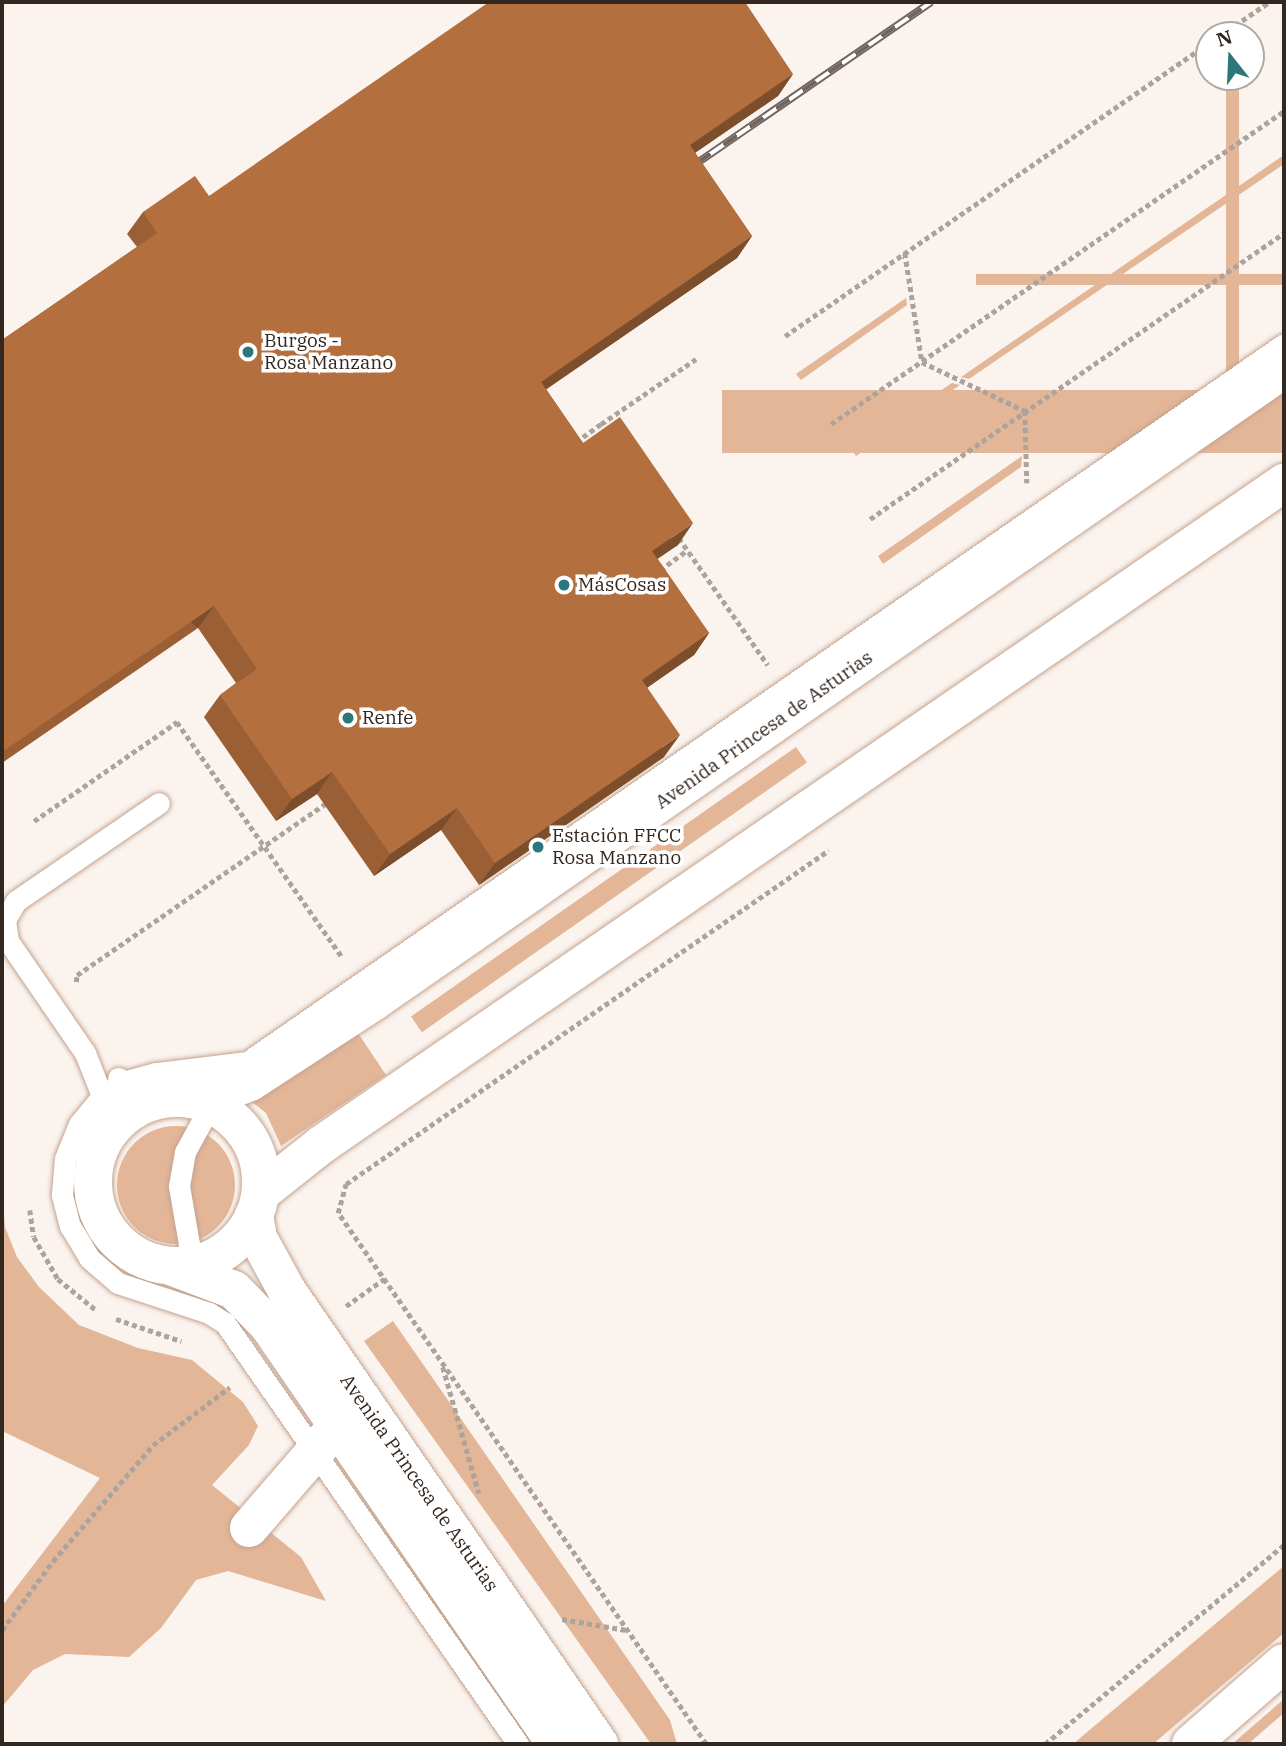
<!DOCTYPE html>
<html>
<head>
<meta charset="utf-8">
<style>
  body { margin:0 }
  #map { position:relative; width:1286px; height:1746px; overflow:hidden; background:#faf3ee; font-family:"IBM Plex Serif",serif }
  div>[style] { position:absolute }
  .green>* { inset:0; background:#e3b698; transform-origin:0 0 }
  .round { border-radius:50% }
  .path>* { height:4.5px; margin-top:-2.25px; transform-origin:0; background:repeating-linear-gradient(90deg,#aca39c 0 5px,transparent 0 8.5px) }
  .roads { filter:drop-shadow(0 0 2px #c4a38e) drop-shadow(0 0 2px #c4a38e) }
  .service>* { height:21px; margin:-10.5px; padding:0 10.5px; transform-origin:10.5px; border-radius:10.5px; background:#fff }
  .minor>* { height:38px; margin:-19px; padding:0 19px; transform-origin:19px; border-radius:19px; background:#fff }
  .minor>.ring { margin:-19px; padding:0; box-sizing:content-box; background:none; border:38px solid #fff; border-radius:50% }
  .secondary>* { height:38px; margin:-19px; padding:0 19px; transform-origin:19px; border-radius:19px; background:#fff }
  .rail>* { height:8px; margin-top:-4px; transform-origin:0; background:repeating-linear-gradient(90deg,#fff 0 16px,#71665f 0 32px); box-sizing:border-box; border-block:2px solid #71665f }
  .wall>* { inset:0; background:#9a5f35 }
  .shaded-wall>* { inset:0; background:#7d4e2b; transform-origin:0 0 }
  .building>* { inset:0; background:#b36f3e }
  .dots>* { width:19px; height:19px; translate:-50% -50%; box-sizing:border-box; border:4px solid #fff; border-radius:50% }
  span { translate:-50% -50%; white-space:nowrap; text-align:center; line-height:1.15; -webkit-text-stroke:7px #fff; paint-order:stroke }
  .poi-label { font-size:19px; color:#34271f }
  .left { translate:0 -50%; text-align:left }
  .street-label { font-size:19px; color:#34271f }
  .frame { position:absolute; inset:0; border:4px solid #34271f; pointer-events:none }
  .north { position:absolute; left:1195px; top:21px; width:70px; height:70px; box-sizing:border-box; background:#fff; border:2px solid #aea9a5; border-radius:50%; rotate:342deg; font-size:19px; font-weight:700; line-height:28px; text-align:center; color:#34271f }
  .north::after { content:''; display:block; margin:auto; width:24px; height:32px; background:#2d767c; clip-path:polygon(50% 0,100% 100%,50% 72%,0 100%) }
</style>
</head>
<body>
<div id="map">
  <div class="green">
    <i style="left:1226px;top:77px;width:13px;height:375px"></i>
    <i style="clip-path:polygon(1284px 155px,1284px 164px,969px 379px,961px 377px)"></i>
    <i style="left:1284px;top:274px;width:11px;height:308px;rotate:90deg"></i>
    <i style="clip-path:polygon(906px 298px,907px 305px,801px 380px,796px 374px)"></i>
    <i style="clip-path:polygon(952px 383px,960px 385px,856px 456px,852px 450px)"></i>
    <i style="left:1284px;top:390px;width:63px;height:562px;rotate:90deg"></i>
    <i style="clip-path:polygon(1022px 456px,1021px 467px,883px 564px,878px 556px)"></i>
    <i style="left:796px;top:747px;width:19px;height:470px;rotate:55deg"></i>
    <i style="clip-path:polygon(358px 1033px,386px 1075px,281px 1146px,266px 1113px,252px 1102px)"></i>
    <i class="round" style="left:117px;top:1126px;width:118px;height:118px"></i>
    <i style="clip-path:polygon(2px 1192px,5px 1227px,17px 1257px,39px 1287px,79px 1325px,138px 1348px,192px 1360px,243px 1402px,258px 1426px,249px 1445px,212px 1485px,301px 1557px,326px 1601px,228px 1571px,196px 1580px,161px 1628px,129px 1657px,65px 1654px,33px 1670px,2px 1707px,2px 1606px,100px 1478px,2px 1431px)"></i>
    <i style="clip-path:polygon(393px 1321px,670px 1720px,677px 1744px,651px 1744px,364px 1341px)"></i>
    <i style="clip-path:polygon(1284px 1566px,1284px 1633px,1153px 1744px,1073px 1744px)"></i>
    <i style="clip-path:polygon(1284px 1699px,1284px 1713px,1248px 1744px,1232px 1744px)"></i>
  </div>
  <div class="path">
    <i style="left:1221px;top:35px;width:58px;rotate:-34.5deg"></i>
    <i style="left:905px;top:253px;width:110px;rotate:81.1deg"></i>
    <i style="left:922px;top:362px;width:114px;rotate:25.4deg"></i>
    <i style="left:1025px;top:411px;width:72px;rotate:88.4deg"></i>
    <i style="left:785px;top:336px;width:515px;rotate:-34.65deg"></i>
    <i style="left:831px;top:424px;width:551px;rotate:-34.64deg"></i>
    <i style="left:607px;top:432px;width:10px;rotate:-127deg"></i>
    <i style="left:601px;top:424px;width:115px;rotate:-34.4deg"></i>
    <i style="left:576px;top:442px;width:31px;rotate:-36deg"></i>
    <i style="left:870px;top:519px;width:503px;rotate:-34.64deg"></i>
    <i style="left:679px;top:538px;width:155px;rotate:55deg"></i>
    <i style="left:660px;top:570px;width:34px;rotate:-36deg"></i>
    <i style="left:34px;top:821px;width:174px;rotate:-34.7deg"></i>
    <i style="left:177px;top:722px;width:287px;rotate:54.9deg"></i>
    <i style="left:76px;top:982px;width:7px;rotate:-82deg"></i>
    <i style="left:77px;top:975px;width:306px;rotate:-34.6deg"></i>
    <i style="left:30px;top:1210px;width:27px;rotate:82deg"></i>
    <i style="left:34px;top:1237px;width:48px;rotate:60.3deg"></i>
    <i style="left:58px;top:1279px;width:49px;rotate:39.2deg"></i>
    <i style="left:346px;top:1306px;width:47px;rotate:-35.4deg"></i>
    <i style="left:116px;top:1319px;width:69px;rotate:18.7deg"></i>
    <i style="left:443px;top:1367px;width:131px;rotate:74.1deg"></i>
    <i style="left:562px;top:1619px;width:65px;rotate:9.8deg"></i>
    <i style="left:2px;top:1630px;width:86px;rotate:-53.5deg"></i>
    <i style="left:53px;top:1561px;width:153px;rotate:-49.2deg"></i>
    <i style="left:153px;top:1445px;width:96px;rotate:-37deg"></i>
    <i style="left:706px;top:1744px;width:646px;rotate:-124.72deg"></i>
    <i style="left:338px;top:1213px;width:30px;rotate:-75deg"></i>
    <i style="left:346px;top:1184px;width:587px;rotate:-34.66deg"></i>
    <i style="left:1045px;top:1744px;width:311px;rotate:-39.8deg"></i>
  </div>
  <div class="roads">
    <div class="service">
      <i style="left:253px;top:1058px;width:1254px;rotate:-34.7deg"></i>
      <i style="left:247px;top:1062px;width:92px;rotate:173.1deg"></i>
      <i style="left:156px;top:1073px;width:34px;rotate:165deg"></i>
      <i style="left:123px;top:1082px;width:25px;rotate:146deg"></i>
      <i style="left:102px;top:1096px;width:36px;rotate:129deg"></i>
      <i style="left:79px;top:1124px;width:38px;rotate:112deg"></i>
      <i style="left:65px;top:1159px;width:36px;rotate:95deg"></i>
      <i style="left:62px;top:1195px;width:32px;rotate:76deg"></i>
      <i style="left:70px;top:1226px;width:37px;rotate:59deg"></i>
      <i style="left:89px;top:1258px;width:38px;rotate:41deg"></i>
      <i style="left:118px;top:1283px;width:96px;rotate:18.2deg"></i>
      <i style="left:209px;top:1313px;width:19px;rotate:32deg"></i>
      <i style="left:225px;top:1323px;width:513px;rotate:55.16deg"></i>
      <i style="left:118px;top:1078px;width:43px;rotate:28.9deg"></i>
      <i style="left:178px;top:1096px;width:35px;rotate:-22deg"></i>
      <i style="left:101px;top:1142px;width:46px;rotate:-88.8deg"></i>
      <i style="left:102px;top:1096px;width:46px;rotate:-111.6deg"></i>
      <i style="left:85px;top:1053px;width:136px;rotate:-124.5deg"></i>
      <i style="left:8px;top:941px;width:21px;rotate:-98deg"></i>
      <i style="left:5px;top:920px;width:22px;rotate:-60deg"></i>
      <i style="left:16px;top:901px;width:173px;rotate:-34.4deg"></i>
      <i style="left:204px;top:1280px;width:39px;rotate:-113deg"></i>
      <i style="left:189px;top:1244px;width:59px;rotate:-99.8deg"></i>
      <i style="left:179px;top:1186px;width:35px;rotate:-80deg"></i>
      <i style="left:185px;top:1152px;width:63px;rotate:-61.4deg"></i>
    </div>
    <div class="minor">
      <i class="ring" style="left:93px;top:1098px;width:130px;height:130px"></i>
      <i style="left:202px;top:1101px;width:52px;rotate:-21.6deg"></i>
      <i style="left:250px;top:1082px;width:147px;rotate:-33deg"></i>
      <i style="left:373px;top:1002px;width:1109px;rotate:-34.79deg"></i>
      <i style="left:263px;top:1191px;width:74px;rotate:-38.4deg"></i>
      <i style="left:321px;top:1145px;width:1169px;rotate:-34.51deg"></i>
      <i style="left:254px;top:1215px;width:23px;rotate:80deg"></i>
      <i style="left:258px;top:1238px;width:60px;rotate:61.3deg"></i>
      <i style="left:287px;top:1291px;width:550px;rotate:55.44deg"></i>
      <i style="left:173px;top:1267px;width:65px;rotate:20.7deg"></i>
      <i style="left:234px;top:1290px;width:50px;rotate:45.8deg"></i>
      <i style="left:269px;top:1326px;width:507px;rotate:55.53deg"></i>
      <i style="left:249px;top:1528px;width:135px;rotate:-49.2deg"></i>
    </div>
    <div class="secondary">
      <i style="left:1191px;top:1744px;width:123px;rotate:-41.1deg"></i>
    </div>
  </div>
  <div class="rail">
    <i style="left:684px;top:172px;width:300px;rotate:-34.5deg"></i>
  </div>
  <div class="wall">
    <i style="clip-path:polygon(793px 74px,778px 96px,695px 153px,752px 236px,737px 258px,546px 389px,583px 443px,678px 545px,657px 558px,709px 633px,694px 655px,647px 688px,664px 757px,479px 885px,441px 830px,374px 876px,317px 794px,276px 821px,204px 717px,220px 695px,236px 683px,198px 628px,2px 763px,2px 340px,137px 247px,127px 234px,143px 212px,209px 196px)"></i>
  </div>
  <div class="shaded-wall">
    <i style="clip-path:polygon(793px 74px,778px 96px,674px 167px,690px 145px)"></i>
    <i style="clip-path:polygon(752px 236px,737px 258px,525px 404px,541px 382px)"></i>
    <i style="clip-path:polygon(693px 523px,678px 545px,637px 573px,652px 551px)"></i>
    <i style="left:214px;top:606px;width:27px;height:257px;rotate:126deg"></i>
    <i style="clip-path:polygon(709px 633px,694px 655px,626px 702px,642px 680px)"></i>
    <i style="clip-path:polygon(680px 735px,664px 757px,479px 885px,495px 863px)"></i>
    <i style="clip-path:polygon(332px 772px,317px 794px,276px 821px,292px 799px)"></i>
    <i style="clip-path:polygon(457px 808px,441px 830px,374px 876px,390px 854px)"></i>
  </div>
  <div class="building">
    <i style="clip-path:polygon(489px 2px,745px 2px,793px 74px,690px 145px,752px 236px,541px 382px,583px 443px,620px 417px,693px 523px,652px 551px,709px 633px,642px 680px,680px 735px,495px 863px,457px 808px,390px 854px,332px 772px,292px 799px,220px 695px,257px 669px,214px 606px,2px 752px,2px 340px,157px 233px,143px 212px,195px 176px,209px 196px)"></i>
  </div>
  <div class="dots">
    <i style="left:248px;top:352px;background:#2d767c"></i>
    <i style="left:564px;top:585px;background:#2d767c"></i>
    <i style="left:348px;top:718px;background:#2d767c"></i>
    <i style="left:538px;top:847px;background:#2d767c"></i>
  </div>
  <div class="poi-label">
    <span class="left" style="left:264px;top:352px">Burgos -<br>Rosa Manzano</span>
    <span class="left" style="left:578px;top:585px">MásCosas</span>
    <span class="left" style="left:362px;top:718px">Renfe</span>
    <span class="left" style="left:552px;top:847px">Estación FFCC<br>Rosa Manzano</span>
  </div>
  <div class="street-label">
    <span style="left:764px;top:730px;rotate:-35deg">Avenida Princesa de Asturias</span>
    <span style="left:419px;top:1483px;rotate:55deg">Avenida Princesa de Asturias</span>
  </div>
  <div class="frame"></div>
  <div class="north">N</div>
</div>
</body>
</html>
